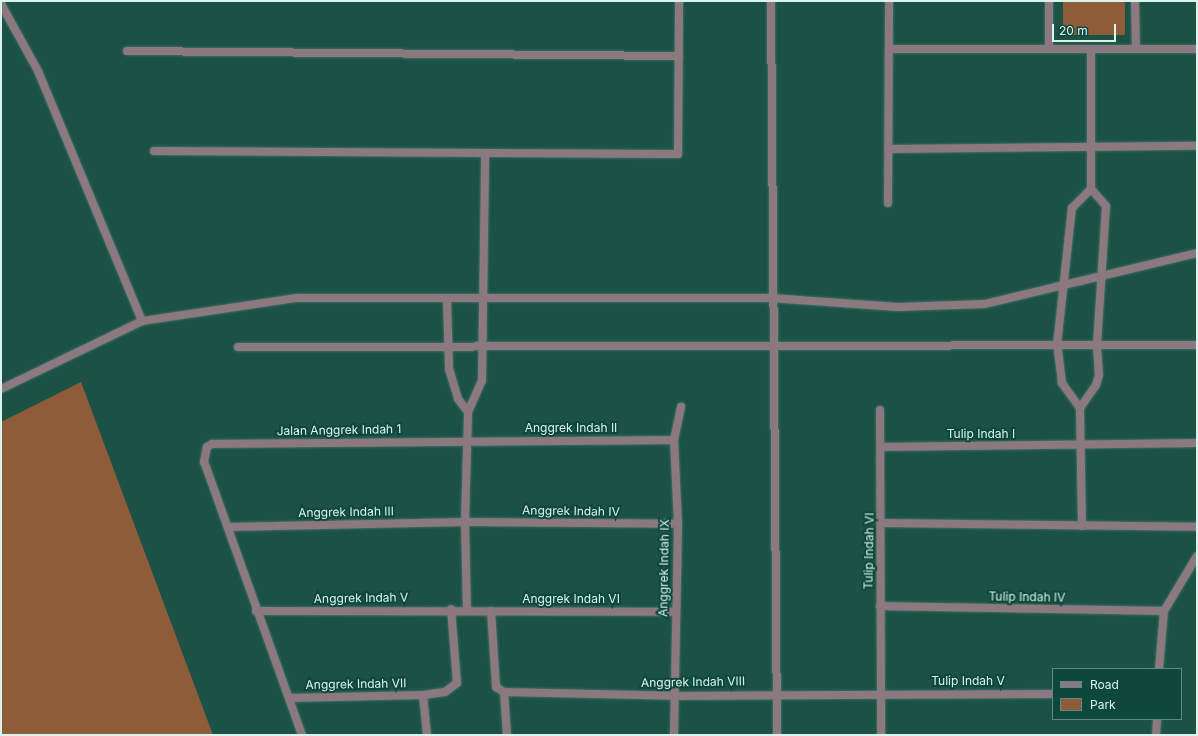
<!DOCTYPE html>
<html>
<head>
<meta charset="utf-8">
<style>
  body { margin:0 }
  #map { position:relative; width:1198px; height:736px; overflow:hidden; background:#1c5246; font-family:Inter,sans-serif }
  div>[style] { position:absolute }
  .green>* { inset:0; background:#8e5c38; transform-origin:0 0 }
  .roads { filter:drop-shadow(0 0 1px #3e6f64) drop-shadow(0 0 1px #3e6f64) }
  .service>* { height:8px; margin:-4px; padding:0 4px; transform-origin:4px; border-radius:4px; background:#8c787f }
  .minor>* { height:8px; margin:-4px; padding:0 4px; transform-origin:4px; border-radius:4px; background:#8c787f }
  span { translate:-50% -50%; white-space:nowrap; text-align:center; line-height:1.15; -webkit-text-stroke:4px #0e473b; paint-order:stroke }
  .street-label { font-size:12px; color:#d9f4ec }
  .frame { position:absolute; inset:0; border:2px solid #d9f4ec; pointer-events:none }
  .legend { position:absolute; left:1052px; top:668px; width:130px; height:52px; box-sizing:border-box; background:#0e473b; border:1px solid #5f8c82; margin:0; padding:5px 7px; list-style:none; font-size:12px; color:#d9f4ec }
  .legend li { display:flex; align-items:center; gap:8px; height:20px }
  .legend b { width:20px; border:1px solid #5f8c82 }
  .scale { position:absolute; left:1052px; top:24px; width:64px; height:18px; box-sizing:border-box; border:2px solid #d9f4ec; border-top:0; padding-left:5px; font-size:12px; line-height:14px; white-space:nowrap; color:#d9f4ec; -webkit-text-stroke:3px #0e473b; paint-order:stroke }
</style>
</head>
<body>
<div id="map">
  <div class="green">
    <i style="left:1063px;top:1px;width:62px;height:34px"></i>
    <i style="clip-path:polygon(81px 382px,213px 735px,1px 735px,1px 422px)"></i>
  </div>
  <div class="roads">
    <div class="service">
      <i style="left:238px;top:347px;width:959px;rotate:-0.12deg"></i>
    </div>
    <div class="minor">
      <i style="left:771px;top:1px;width:734px;rotate:89.53deg"></i>
      <i style="left:1049px;top:1px;width:48px;rotate:90deg"></i>
      <i style="left:1135px;top:1px;width:48px;rotate:88.8deg"></i>
      <i style="left:1px;top:4px;width:77px;rotate:61.1deg"></i>
      <i style="left:38px;top:71px;width:271px;rotate:67.4deg"></i>
      <i style="left:889px;top:49px;width:308px"></i>
      <i style="left:127px;top:51px;width:552px;rotate:0.52deg"></i>
      <i style="left:888px;top:149px;width:309px;rotate:-0.6deg"></i>
      <i style="left:154px;top:151px;width:524px;rotate:0.33deg"></i>
      <i style="left:678px;top:154px;width:153px;rotate:-89.6deg"></i>
      <i style="left:888px;top:203px;width:202px;rotate:-89.7deg"></i>
      <i style="left:447px;top:300px;width:69px;rotate:88.3deg"></i>
      <i style="left:449px;top:369px;width:31px;rotate:73deg"></i>
      <i style="left:458px;top:399px;width:16px;rotate:52deg"></i>
      <i style="left:1px;top:389px;width:157px;rotate:-25.7deg"></i>
      <i style="left:142px;top:321px;width:156px;rotate:-8.5deg"></i>
      <i style="left:296px;top:298px;width:475px"></i>
      <i style="left:771px;top:298px;width:127px;rotate:4.1deg"></i>
      <i style="left:898px;top:307px;width:87px;rotate:-2deg"></i>
      <i style="left:985px;top:304px;width:218px;rotate:-13.5deg"></i>
      <i style="left:1080px;top:408px;width:28px;rotate:-55deg"></i>
      <i style="left:1096px;top:385px;width:10px;rotate:-73deg"></i>
      <i style="left:1099px;top:375px;width:30px;rotate:-94deg"></i>
      <i style="left:1097px;top:345px;width:139px;rotate:-86.3deg"></i>
      <i style="left:1106px;top:206px;width:23px;rotate:-131deg"></i>
      <i style="left:1091px;top:189px;width:140px;rotate:-90deg"></i>
      <i style="left:880px;top:410px;width:325px;rotate:89.8deg"></i>
      <i style="left:882px;top:447px;width:315px;rotate:-0.7deg"></i>
      <i style="left:881px;top:523px;width:316px;rotate:0.7deg"></i>
      <i style="left:1082px;top:526px;width:118px;rotate:-91deg"></i>
      <i style="left:1080px;top:408px;width:31px;rotate:-126deg"></i>
      <i style="left:1062px;top:383px;width:38px;rotate:-97deg"></i>
      <i style="left:1057px;top:345px;width:138px;rotate:-83.8deg"></i>
      <i style="left:1072px;top:208px;width:27px;rotate:-45deg"></i>
      <i style="left:228px;top:527px;width:237px;rotate:-1.2deg"></i>
      <i style="left:465px;top:522px;width:213px;rotate:0.5deg"></i>
      <i style="left:880px;top:606px;width:284px;rotate:1deg"></i>
      <i style="left:1164px;top:611px;width:64px;rotate:-59deg"></i>
      <i style="left:467px;top:610px;width:88px;rotate:-91.3deg"></i>
      <i style="left:465px;top:522px;width:110px;rotate:-88.4deg"></i>
      <i style="left:468px;top:412px;width:34px;rotate:-66deg"></i>
      <i style="left:482px;top:381px;width:228px;rotate:-89.2deg"></i>
      <i style="left:256px;top:611px;width:419px;rotate:0.1deg"></i>
      <i style="left:491px;top:611px;width:76px;rotate:86.2deg"></i>
      <i style="left:496px;top:687px;width:9px;rotate:32deg"></i>
      <i style="left:504px;top:692px;width:43px;rotate:86deg"></i>
      <i style="left:1159px;top:669px;width:58px;rotate:-85.1deg"></i>
      <i style="left:504px;top:692px;width:170px;rotate:1.3deg"></i>
      <i style="left:674px;top:696px;width:379px;rotate:-0.3deg"></i>
      <i style="left:290px;top:698px;width:133px;rotate:-1.3deg"></i>
      <i style="left:302px;top:735px;width:290px;rotate:-109.7deg"></i>
      <i style="left:204px;top:462px;width:15px;rotate:-79deg"></i>
      <i style="left:207px;top:447px;width:6px;rotate:-31deg"></i>
      <i style="left:212px;top:444px;width:462px;rotate:-0.5deg"></i>
      <i style="left:427px;top:735px;width:40px;rotate:-95.7deg"></i>
      <i style="left:423px;top:695px;width:22px;rotate:-8deg"></i>
      <i style="left:445px;top:692px;width:15px;rotate:-37deg"></i>
      <i style="left:457px;top:683px;width:74px;rotate:-94.6deg"></i>
      <i style="left:674px;top:735px;width:211px;rotate:-88.9deg"></i>
      <i style="left:678px;top:524px;width:84px;rotate:-92.7deg"></i>
      <i style="left:674px;top:440px;width:34px;rotate:-78deg"></i>
      <i style="left:1156px;top:735px;width:16px;rotate:-86deg"></i>
    </div>
  </div>
  <div class="street-label">
    <span style="left:571px;top:428px">Anggrek Indah II</span>
    <span style="left:339px;top:430px;rotate:-1deg">Jalan Anggrek Indah 1</span>
    <span style="left:981px;top:434px">Tulip Indah I</span>
    <span style="left:571px;top:511px;rotate:1deg">Anggrek Indah IV</span>
    <span style="left:346px;top:512px;rotate:-1deg">Anggrek Indah III</span>
    <span style="left:869px;top:551px;rotate:-89deg">Tulip Indah VI</span>
    <span style="left:664px;top:568px;rotate:-89deg">Anggrek Indah IX</span>
    <span style="left:1027px;top:597px;rotate:1deg">Tulip Indah IV</span>
    <span style="left:361px;top:598px;rotate:-1deg">Anggrek Indah V</span>
    <span style="left:571px;top:599px">Anggrek Indah VI</span>
    <span style="left:968px;top:681px">Tulip Indah V</span>
    <span style="left:693px;top:682px;rotate:-1deg">Anggrek Indah VIII</span>
    <span style="left:356px;top:684px;rotate:-1deg">Anggrek Indah VII</span>
  </div>
  <div class="frame"></div>
  <ul class="legend">
  <li><b style="height:5px;background:#8c787f"></b>Road</li>
  <li><b style="height:11px;background:#8e5c38"></b>Park</li>
  </ul>
  <div class="scale">20 m</div>
</div>
</body>
</html>
